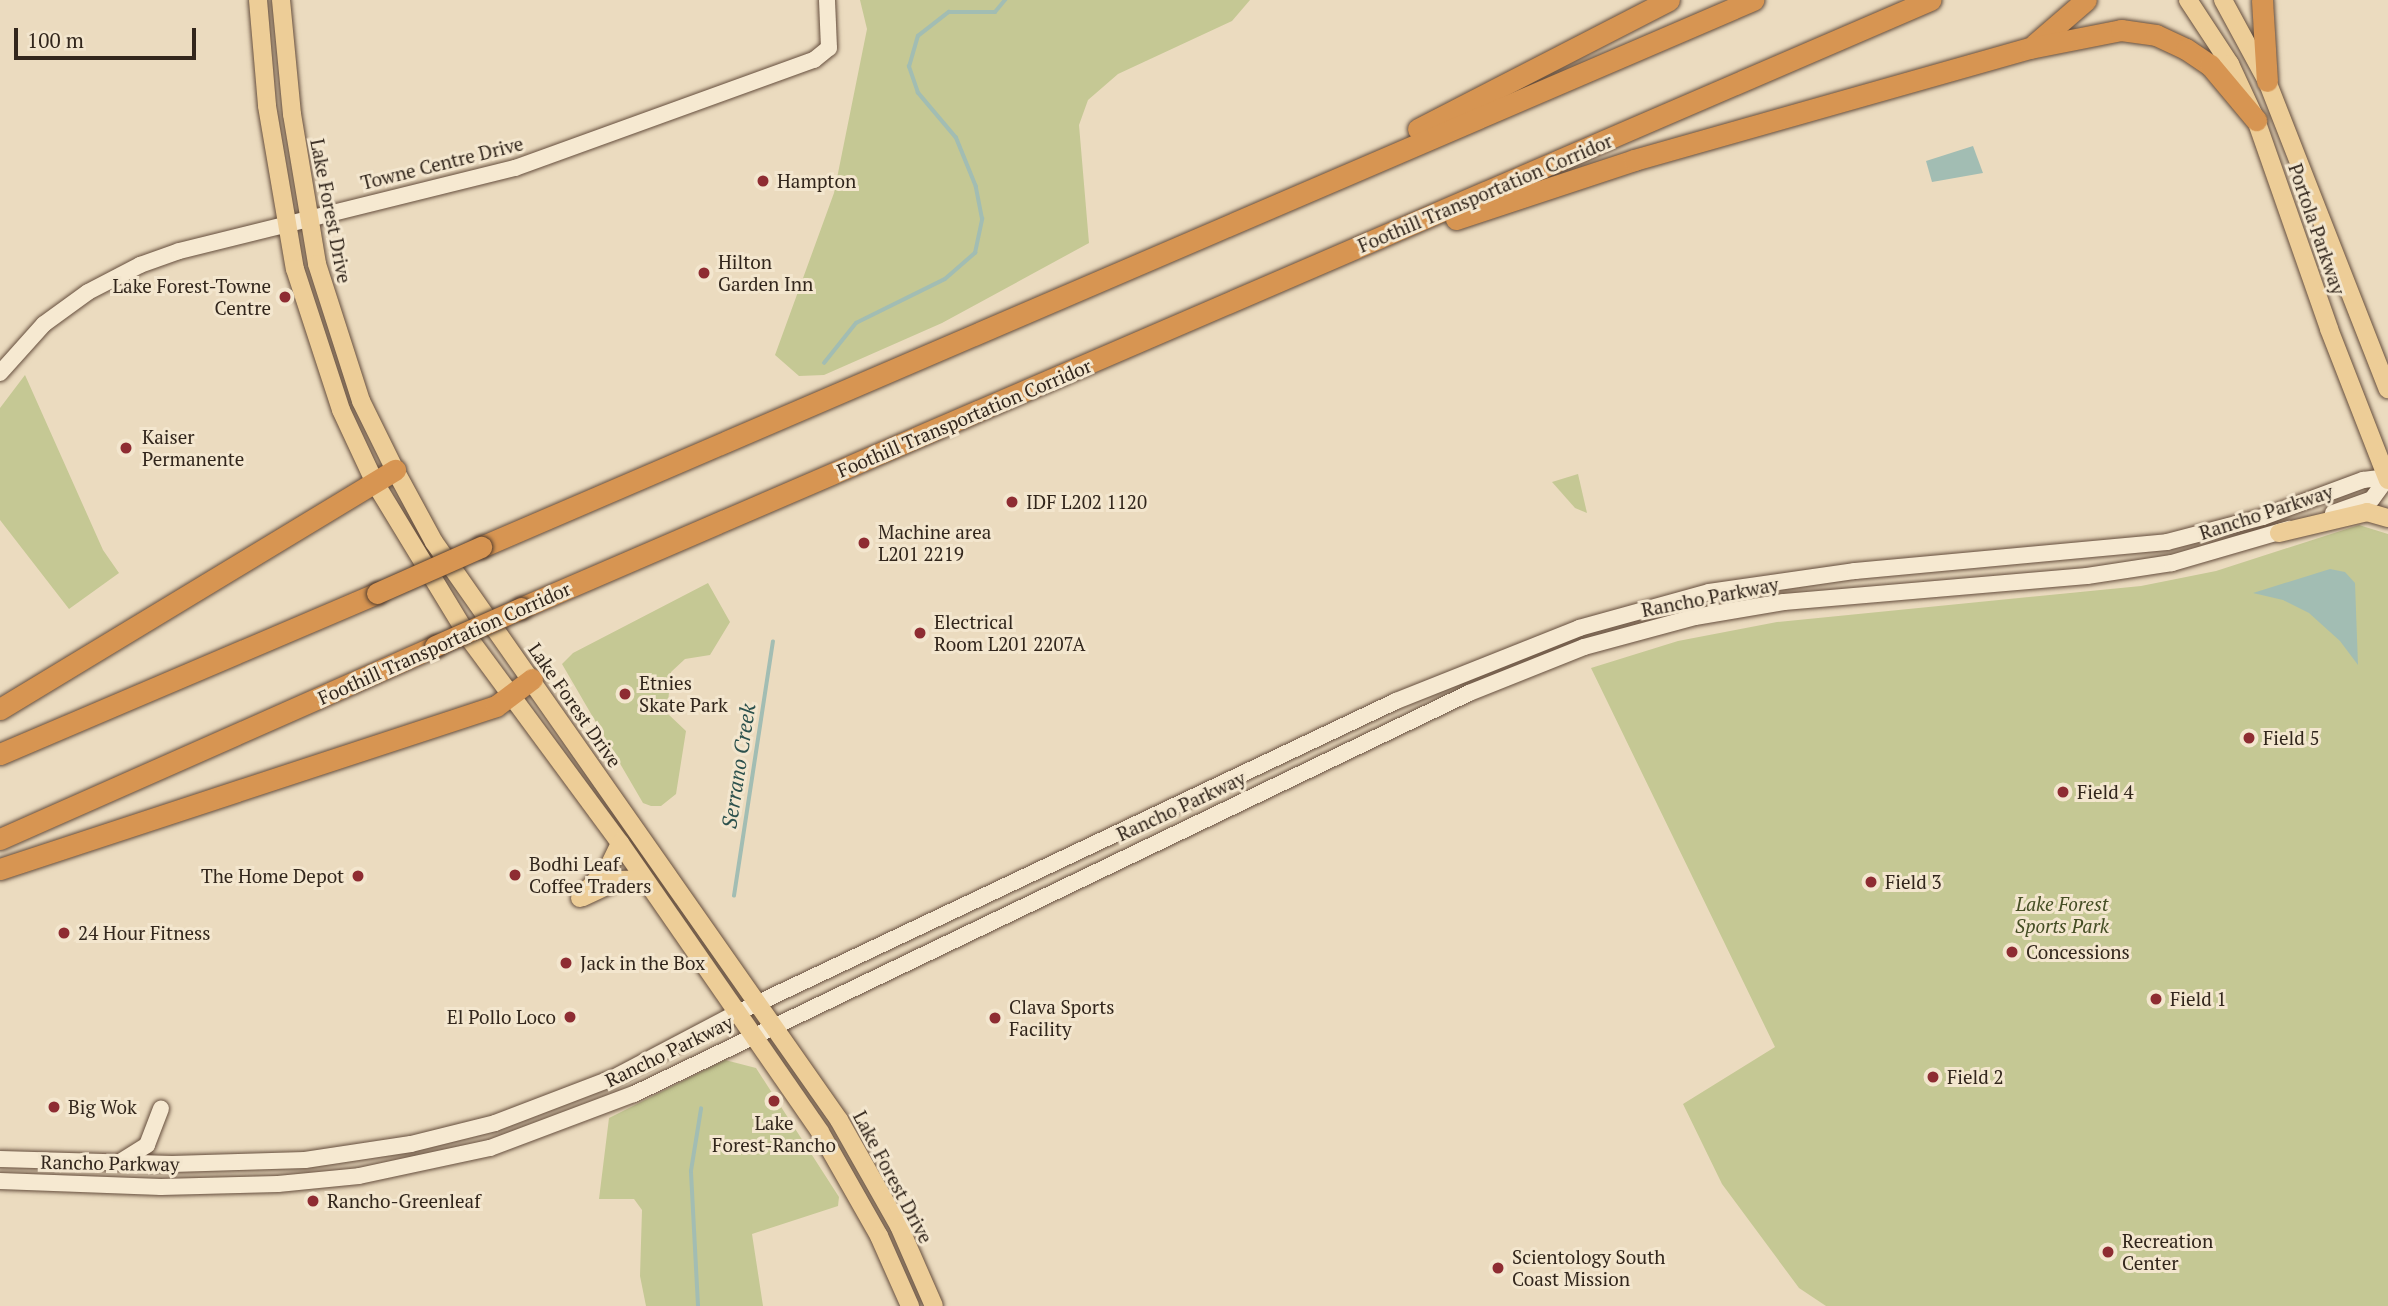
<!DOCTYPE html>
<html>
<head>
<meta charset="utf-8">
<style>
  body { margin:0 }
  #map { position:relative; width:2388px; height:1306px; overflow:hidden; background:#ebdbbf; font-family:"PT Serif",serif }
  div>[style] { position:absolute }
  .green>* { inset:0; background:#c5c894 }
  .water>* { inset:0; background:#a2bdb3 }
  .stream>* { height:3.5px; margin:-1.75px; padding:0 1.75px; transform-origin:1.75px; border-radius:1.75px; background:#a2bdb3 }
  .roads { filter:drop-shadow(0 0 2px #644d3c) drop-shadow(0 0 2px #644d3c) }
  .secondary>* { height:16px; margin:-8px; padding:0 8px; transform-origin:8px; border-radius:8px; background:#f6e9d1 }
  .primary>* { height:18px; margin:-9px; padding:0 9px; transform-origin:9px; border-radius:9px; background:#edcd97 }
  .highway>* { height:21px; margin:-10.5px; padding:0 10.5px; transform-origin:10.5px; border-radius:10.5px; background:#d79552 }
  .bridges { filter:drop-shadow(0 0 2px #503b2d) drop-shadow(0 0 2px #503b2d) }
  .highway-bridge>* { height:21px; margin:-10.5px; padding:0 10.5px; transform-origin:10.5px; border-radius:10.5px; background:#d79552 }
  .dots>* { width:19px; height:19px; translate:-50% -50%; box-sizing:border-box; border:4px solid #f3e6ce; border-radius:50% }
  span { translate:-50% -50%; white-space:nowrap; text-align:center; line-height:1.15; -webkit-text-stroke:6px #f3e6ce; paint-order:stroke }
  .street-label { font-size:19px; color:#32261c }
  .poi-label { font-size:19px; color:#32261c }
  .left { translate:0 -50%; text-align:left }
  .right { translate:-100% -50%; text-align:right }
  .park-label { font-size:19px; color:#454e24; font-style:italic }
  .water-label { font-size:21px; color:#2c514d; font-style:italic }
  .scale { position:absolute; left:14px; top:28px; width:182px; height:32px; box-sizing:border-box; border:4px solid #32261c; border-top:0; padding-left:9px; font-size:21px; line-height:24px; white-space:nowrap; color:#32261c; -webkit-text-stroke:5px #f3e6ce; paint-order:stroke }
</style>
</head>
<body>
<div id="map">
  <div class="green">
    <i style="clip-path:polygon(860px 0,1250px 0,1232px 21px,1118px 74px,1088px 100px,1079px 125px,1089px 243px,942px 323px,824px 375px,799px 376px,775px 355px,834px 193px,867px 29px)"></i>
    <i style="clip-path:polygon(25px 375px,103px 550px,119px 573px,69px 609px,0 520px,0 408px)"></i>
    <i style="clip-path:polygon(1578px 474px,1587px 513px,1575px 508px,1552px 482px)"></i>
    <i style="clip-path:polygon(2359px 525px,2388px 534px,2388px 1306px,1826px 1306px,1799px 1288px,1722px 1184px,1683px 1104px,1775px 1047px,1591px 668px,1678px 641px,1777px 622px,2141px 586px,2216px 571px)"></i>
    <i style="clip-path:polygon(708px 583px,730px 622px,710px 655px,685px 659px,671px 672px,667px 713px,686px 731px,676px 794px,661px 806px,651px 806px,643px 803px,562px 664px,573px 653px)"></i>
    <i style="clip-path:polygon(725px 1060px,756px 1068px,839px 1197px,838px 1206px,752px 1234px,763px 1306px,646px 1306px,640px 1276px,642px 1210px,634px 1199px,599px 1199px,609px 1118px)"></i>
  </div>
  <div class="water">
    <i style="clip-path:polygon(1973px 146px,1983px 173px,1932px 182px,1926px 161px)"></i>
    <i style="clip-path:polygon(2330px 569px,2345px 572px,2355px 583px,2358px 665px,2340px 641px,2309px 613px,2283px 600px,2253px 593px)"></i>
  </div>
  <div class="stream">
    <i style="left:824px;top:363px;width:51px;rotate:-51.3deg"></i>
    <i style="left:856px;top:323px;width:99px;rotate:-26.3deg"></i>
    <i style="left:945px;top:279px;width:40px;rotate:-41deg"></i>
    <i style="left:975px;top:253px;width:35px;rotate:-78deg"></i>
    <i style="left:982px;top:219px;width:33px;rotate:-101deg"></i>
    <i style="left:976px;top:187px;width:53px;rotate:-112.2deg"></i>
    <i style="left:956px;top:138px;width:59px;rotate:-130.2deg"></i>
    <i style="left:918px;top:93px;width:28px;rotate:-109deg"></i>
    <i style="left:909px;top:67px;width:32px;rotate:-74deg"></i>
    <i style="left:918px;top:36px;width:39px;rotate:-38deg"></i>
    <i style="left:949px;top:12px;width:46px"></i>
    <i style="left:995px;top:12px;width:16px;rotate:-50deg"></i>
    <i style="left:734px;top:896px;width:257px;rotate:-81.3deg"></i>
    <i style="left:698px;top:1306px;width:135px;rotate:-93deg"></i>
    <i style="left:691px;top:1171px;width:63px;rotate:-80.8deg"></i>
  </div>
  <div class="roads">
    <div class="secondary">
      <i style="left:0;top:373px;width:66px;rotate:-48.1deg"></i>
      <i style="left:44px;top:324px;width:54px;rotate:-36deg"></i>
      <i style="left:88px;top:292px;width:59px;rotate:-27.4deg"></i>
      <i style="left:140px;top:265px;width:41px;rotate:-19.7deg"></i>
      <i style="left:179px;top:251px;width:346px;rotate:-13.9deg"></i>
      <i style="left:515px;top:168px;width:318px;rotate:-19.9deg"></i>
      <i style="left:814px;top:60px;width:19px;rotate:-39deg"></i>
      <i style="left:829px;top:48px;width:48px;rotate:-92.4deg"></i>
      <i style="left:2333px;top:513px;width:41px;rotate:-19.7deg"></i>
      <i style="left:2372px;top:499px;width:26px;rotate:-54deg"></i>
      <i style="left:0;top:1159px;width:172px;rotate:1.7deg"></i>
      <i style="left:172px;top:1164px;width:133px;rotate:-1.7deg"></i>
      <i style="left:305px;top:1160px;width:107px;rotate:-8.6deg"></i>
      <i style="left:411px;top:1144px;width:87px;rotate:-14deg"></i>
      <i style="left:495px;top:1123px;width:126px;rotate:-20.9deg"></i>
      <i style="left:613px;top:1078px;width:140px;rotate:-27.7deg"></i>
      <i style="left:737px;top:1013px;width:729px;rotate:-25.33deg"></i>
      <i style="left:1396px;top:701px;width:197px;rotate:-21.7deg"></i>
      <i style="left:1579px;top:628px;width:135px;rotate:-15.5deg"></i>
      <i style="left:1709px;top:592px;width:148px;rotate:-8.2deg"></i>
      <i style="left:1855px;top:571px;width:313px;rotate:-5.3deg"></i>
      <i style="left:2167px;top:542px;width:99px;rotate:-14.6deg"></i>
      <i style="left:2263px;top:517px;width:107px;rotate:-20.3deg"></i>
      <i style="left:2363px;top:480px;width:25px;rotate:-7deg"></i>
      <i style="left:120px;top:1162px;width:32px;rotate:-32deg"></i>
      <i style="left:147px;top:1145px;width:39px;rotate:-69deg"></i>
      <i style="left:0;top:1181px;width:161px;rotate:2.1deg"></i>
      <i style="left:161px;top:1187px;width:117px;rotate:-1.5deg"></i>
      <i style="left:278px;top:1184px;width:81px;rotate:-5.6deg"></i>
      <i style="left:359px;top:1176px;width:134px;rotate:-12.1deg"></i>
      <i style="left:490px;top:1148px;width:154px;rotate:-20.6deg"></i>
      <i style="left:634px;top:1094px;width:926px;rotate:-25.65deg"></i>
      <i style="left:1469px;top:693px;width:124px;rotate:-21.8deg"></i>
      <i style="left:1584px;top:647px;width:115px;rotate:-15.1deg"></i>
      <i style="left:1695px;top:617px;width:90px;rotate:-9.6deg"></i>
      <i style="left:1784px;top:602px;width:304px;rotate:-4.9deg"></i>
      <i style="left:2087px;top:576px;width:86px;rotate:-8.7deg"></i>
      <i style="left:2172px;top:563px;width:122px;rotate:-16.2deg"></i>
    </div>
    <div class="primary">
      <i style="left:258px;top:0;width:106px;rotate:85.1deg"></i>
      <i style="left:267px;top:106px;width:165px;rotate:80.3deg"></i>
      <i style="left:295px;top:269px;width:148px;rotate:71.9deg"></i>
      <i style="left:341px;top:410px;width:81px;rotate:65deg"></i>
      <i style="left:375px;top:483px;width:185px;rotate:58.7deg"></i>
      <i style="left:471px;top:641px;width:251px;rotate:53.6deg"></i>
      <i style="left:620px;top:843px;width:351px;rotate:55.3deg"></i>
      <i style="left:820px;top:1132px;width:120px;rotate:60.4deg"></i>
      <i style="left:879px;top:1236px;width:77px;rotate:66.1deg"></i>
      <i style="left:281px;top:0;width:115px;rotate:84.5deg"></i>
      <i style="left:292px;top:114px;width:152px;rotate:80.5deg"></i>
      <i style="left:317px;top:264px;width:144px;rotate:72.2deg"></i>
      <i style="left:361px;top:401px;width:77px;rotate:63.8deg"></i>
      <i style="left:395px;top:470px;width:82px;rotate:61.6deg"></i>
      <i style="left:434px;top:542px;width:706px;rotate:54.98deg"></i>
      <i style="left:839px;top:1120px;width:122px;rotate:60.5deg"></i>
      <i style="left:899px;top:1226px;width:87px;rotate:66.4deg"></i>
      <i style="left:2188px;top:0;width:77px;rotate:56.7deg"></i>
      <i style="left:2230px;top:64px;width:62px;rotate:65.1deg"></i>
      <i style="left:2256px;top:120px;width:221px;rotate:70.7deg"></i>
      <i style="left:2329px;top:329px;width:162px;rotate:68.7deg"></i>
      <i style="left:2223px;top:0;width:92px;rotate:61.5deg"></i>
      <i style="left:2267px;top:81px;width:331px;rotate:68.6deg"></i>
      <i style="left:2279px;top:533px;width:90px;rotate:-13.4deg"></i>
      <i style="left:2367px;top:512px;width:22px;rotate:16deg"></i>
      <i style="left:583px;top:897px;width:40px;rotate:-25deg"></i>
      <i style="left:619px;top:880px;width:25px;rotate:-2deg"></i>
      <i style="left:580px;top:898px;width:43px;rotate:-47.8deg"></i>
      <i style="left:609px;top:866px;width:25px;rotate:-64deg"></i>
    </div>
    <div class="highway">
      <i style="left:2262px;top:0;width:81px;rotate:86.5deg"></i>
      <i style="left:2035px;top:44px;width:67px;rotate:-40.8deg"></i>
      <i style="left:1418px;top:129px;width:282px;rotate:-27.2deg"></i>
      <i style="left:1456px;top:219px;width:188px;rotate:-18.3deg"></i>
      <i style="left:1634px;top:160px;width:412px;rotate:-15.8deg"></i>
      <i style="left:2030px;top:48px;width:93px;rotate:-11.2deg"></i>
      <i style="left:2121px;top:30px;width:35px;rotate:8deg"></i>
      <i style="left:2156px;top:35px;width:33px;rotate:25deg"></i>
      <i style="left:2186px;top:49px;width:29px;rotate:34deg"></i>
      <i style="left:2210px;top:65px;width:72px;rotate:50.1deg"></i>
      <i style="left:481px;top:547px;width:1385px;rotate:-23.27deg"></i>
      <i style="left:521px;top:608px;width:1535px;rotate:-23.34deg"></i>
      <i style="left:0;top:709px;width:462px;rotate:-31.2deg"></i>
      <i style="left:0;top:754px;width:410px;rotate:-23.1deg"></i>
      <i style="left:0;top:839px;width:476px;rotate:-23.9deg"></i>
      <i style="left:0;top:869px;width:522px;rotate:-18.19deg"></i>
      <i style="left:496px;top:706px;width:45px;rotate:-36.9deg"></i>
    </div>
  </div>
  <div class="bridges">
    <div class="highway-bridge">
      <i style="left:377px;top:593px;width:114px;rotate:-23.9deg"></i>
      <i style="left:435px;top:646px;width:94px;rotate:-23.8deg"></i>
    </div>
  </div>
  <div class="dots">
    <i style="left:763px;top:181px;background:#8e2c32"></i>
    <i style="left:704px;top:273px;background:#8e2c32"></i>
    <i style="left:285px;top:297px;background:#8e2c32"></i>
    <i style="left:126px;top:448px;background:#8e2c32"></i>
    <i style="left:1012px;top:502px;background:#8e2c32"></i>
    <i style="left:864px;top:543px;background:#8e2c32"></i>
    <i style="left:920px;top:633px;background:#8e2c32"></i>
    <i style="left:625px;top:694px;background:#8e2c32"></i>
    <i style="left:2249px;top:738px;background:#8e2c32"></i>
    <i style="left:2063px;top:792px;background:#8e2c32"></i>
    <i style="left:515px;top:875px;background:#8e2c32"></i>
    <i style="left:358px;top:876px;background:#8e2c32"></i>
    <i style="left:1871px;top:882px;background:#8e2c32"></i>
    <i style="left:64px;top:933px;background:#8e2c32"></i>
    <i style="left:2012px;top:952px;background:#8e2c32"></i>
    <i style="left:566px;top:963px;background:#8e2c32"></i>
    <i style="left:2156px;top:999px;background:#8e2c32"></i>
    <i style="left:570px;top:1017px;background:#8e2c32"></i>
    <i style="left:995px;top:1018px;background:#8e2c32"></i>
    <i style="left:1933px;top:1077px;background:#8e2c32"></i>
    <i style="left:774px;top:1101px;background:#8e2c32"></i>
    <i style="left:54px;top:1107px;background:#8e2c32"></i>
    <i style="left:313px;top:1201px;background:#8e2c32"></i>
    <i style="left:2108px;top:1252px;background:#8e2c32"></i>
    <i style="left:1498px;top:1268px;background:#8e2c32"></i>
  </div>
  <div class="street-label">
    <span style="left:442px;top:163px;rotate:-14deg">Towne Centre Drive</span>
    <span style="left:1485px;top:193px;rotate:-23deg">Foothill Transportation Corridor</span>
    <span style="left:331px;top:211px;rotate:79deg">Lake Forest Drive</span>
    <span style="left:2317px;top:229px;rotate:71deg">Portola Parkway</span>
    <span style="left:964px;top:418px;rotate:-23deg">Foothill Transportation Corridor</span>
    <span style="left:2266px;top:512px;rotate:-18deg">Rancho Parkway</span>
    <span style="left:1710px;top:597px;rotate:-11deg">Rancho Parkway</span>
    <span style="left:444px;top:643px;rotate:-24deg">Foothill Transportation Corridor</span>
    <span style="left:575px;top:705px;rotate:55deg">Lake Forest Drive</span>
    <span style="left:1181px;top:806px;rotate:-25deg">Rancho Parkway</span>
    <span style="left:669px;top:1051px;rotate:-26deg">Rancho Parkway</span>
    <span style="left:110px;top:1163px;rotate:1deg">Rancho Parkway</span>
    <span style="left:893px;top:1177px;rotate:62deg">Lake Forest Drive</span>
  </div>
  <div class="poi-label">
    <span class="left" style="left:777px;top:181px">Hampton</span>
    <span class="left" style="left:718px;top:273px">Hilton<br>Garden Inn</span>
    <span class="right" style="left:271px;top:297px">Lake Forest-Towne<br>Centre</span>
    <span class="left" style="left:142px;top:448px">Kaiser<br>Permanente</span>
    <span class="left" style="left:1026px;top:502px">IDF L202 1120</span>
    <span class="left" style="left:878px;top:543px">Machine area<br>L201 2219</span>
    <span class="left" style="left:934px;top:633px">Electrical<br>Room L201 2207A</span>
    <span class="left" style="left:639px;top:694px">Etnies<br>Skate Park</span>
    <span class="left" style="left:2263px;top:738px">Field 5</span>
    <span class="left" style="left:2077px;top:792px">Field 4</span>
    <span class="left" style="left:529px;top:875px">Bodhi Leaf<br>Coffee Traders</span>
    <span class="right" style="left:344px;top:876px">The Home Depot</span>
    <span class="left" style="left:1885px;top:882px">Field 3</span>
    <span class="left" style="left:78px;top:933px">24 Hour Fitness</span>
    <span class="left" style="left:2026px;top:952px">Concessions</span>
    <span class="left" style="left:580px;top:963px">Jack in the Box</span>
    <span class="left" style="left:2170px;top:999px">Field 1</span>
    <span class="left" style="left:1009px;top:1018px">Clava Sports<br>Facility</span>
    <span class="right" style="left:556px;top:1017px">El Pollo Loco</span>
    <span class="left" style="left:1947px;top:1077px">Field 2</span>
    <span class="left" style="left:68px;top:1107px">Big Wok</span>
    <span style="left:774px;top:1134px">Lake<br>Forest-Rancho</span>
    <span class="left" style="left:327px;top:1201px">Rancho-Greenleaf</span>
    <span class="left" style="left:2122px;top:1252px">Recreation<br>Center</span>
    <span class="left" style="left:1512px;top:1268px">Scientology South<br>Coast Mission</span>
  </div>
  <div class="park-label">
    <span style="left:2062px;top:915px">Lake Forest<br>Sports Park</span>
  </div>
  <div class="water-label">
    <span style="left:738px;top:766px;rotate:-81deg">Serrano Creek</span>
  </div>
  <div class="scale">100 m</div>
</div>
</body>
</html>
